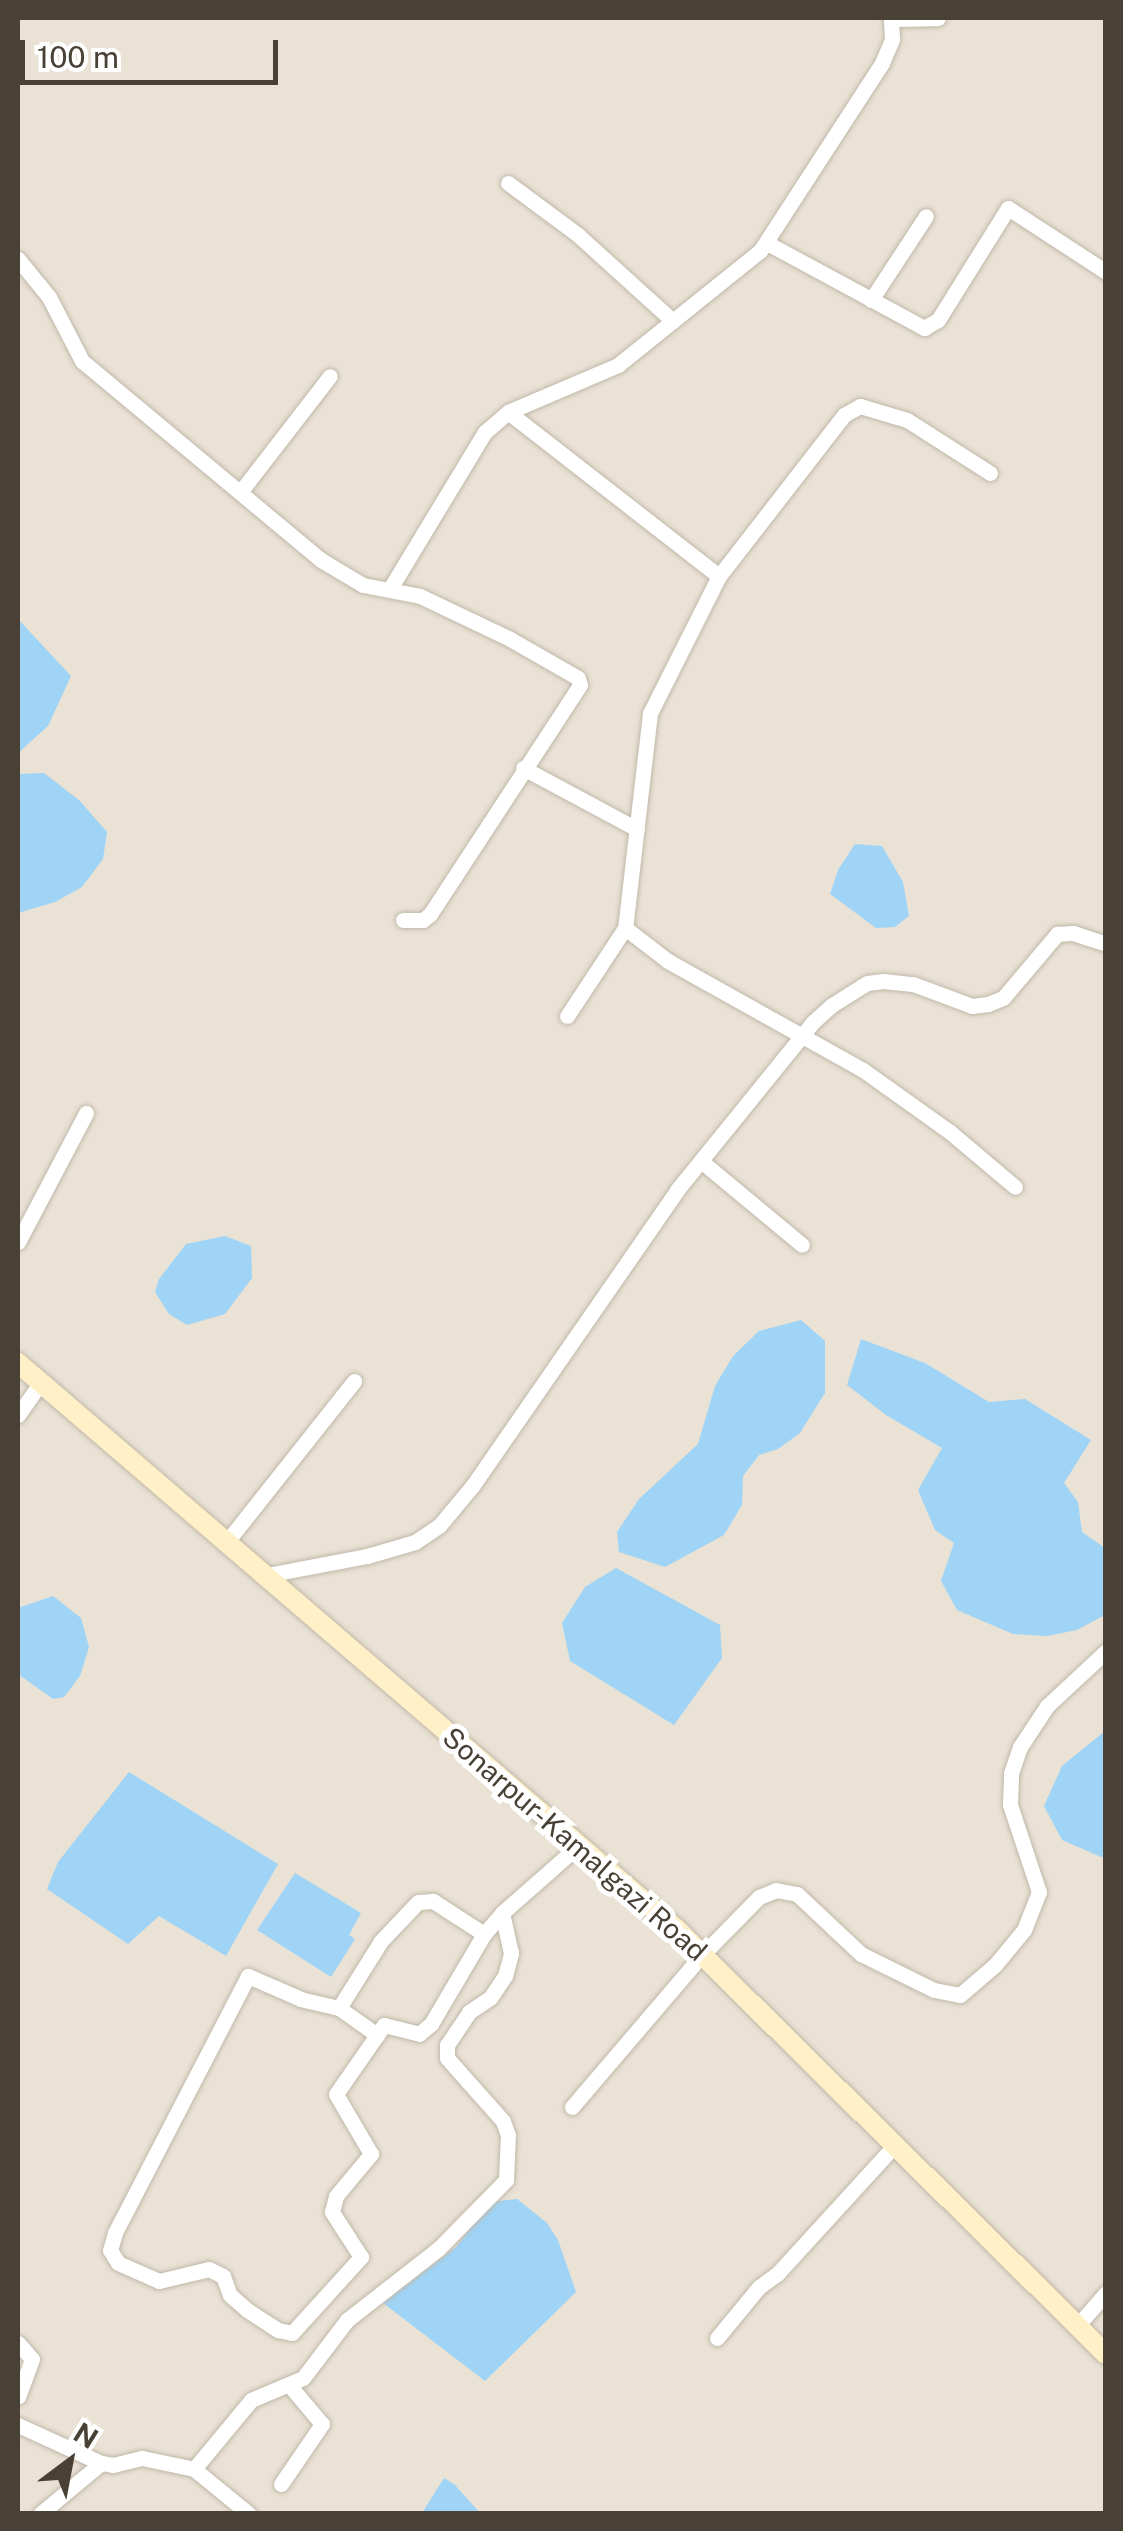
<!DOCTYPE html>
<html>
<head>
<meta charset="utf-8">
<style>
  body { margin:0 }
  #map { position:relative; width:1123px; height:2531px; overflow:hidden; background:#f5f0e7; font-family:"Public Sans",sans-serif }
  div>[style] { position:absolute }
  .residential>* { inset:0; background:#e9e2d5; transform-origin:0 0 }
  .water>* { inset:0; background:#9fd4f6 }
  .roads { filter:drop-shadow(0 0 2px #c1b8a9) drop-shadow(0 0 2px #c1b8a9) }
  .street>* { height:15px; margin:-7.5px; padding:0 7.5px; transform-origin:7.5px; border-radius:7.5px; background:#fff }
  .secondary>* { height:20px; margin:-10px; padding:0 10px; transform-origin:10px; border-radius:10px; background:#fff0c7 }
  span { translate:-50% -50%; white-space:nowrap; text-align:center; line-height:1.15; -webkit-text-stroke:10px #fff; paint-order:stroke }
  .street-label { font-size:28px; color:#494135 }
  .frame { position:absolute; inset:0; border:20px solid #494135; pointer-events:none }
  .north { position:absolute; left:20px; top:2411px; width:100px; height:100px; -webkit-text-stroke:8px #fff; paint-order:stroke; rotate:32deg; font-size:28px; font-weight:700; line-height:40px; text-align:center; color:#494135 }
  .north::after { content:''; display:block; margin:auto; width:35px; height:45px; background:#494135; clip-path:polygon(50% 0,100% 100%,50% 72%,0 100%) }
  .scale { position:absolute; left:20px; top:40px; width:258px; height:45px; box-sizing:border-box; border:5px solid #494135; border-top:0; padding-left:12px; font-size:30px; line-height:35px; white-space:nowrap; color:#494135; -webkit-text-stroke:8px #fff; paint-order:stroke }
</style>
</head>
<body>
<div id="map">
  <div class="residential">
    <i style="left:18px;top:18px;width:1087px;height:2495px"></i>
  </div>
  <div class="water">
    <i style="clip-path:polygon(18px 619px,71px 676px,48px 726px,18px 753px)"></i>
    <i style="clip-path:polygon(44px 773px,80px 801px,107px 832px,103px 859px,82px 887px,55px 902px,18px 913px,18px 774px)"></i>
    <i style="clip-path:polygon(855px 844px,882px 846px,903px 882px,909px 916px,895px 927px,876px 928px,830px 894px,838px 870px)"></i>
    <i style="clip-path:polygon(225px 1236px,251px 1246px,252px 1278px,225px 1314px,187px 1325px,169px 1314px,155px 1292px,159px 1279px,186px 1244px)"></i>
    <i style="clip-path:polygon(801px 1320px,825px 1341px,825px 1393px,800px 1433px,778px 1449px,759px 1455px,743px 1476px,742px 1505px,724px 1535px,665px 1567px,619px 1552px,617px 1532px,639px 1499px,698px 1444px,715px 1386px,733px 1356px,759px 1331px)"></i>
    <i style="clip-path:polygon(861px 1339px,925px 1363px,989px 1402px,1025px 1399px,1091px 1440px,1064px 1483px,1078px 1502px,1082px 1532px,1105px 1548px,1105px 1615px,1077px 1630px,1047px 1636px,1013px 1634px,957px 1610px,941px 1581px,954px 1543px,935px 1530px,918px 1490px,942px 1448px,886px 1415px,847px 1385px)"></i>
    <i style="clip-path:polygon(616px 1568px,720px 1625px,722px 1658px,674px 1725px,570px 1661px,562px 1623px,585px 1587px)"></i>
    <i style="clip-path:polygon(53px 1596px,81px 1618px,89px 1647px,80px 1676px,64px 1697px,53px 1699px,18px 1674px,18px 1608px)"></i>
    <i style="clip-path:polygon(1105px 1731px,1106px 1856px,1101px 1857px,1062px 1840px,1044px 1806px,1062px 1766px)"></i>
    <i style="clip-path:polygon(129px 1772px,278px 1864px,226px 1956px,159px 1916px,128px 1944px,47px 1889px,58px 1862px)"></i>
    <i style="clip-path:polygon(295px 1873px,361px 1913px,349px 1935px,355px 1939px,331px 1977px,257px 1930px)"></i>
    <i style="clip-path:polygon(517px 2199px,547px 2223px,558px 2240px,576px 2292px,485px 2381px,383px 2303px,456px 2247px,490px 2202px)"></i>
    <i style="clip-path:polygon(444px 2478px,454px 2484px,480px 2513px,422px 2513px)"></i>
  </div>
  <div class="roads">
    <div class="street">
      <i style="left:892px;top:19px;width:46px;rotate:-1.2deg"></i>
      <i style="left:508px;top:183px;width:87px;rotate:36.6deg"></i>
      <i style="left:578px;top:235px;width:128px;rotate:42.2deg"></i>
      <i style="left:767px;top:243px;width:179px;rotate:28.4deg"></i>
      <i style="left:924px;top:328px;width:16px;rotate:-30deg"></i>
      <i style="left:938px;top:320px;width:132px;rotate:-58deg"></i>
      <i style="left:1008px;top:208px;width:117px;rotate:33.1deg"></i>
      <i style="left:18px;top:259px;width:49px;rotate:50.8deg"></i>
      <i style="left:49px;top:297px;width:72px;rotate:62.7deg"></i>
      <i style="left:82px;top:361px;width:311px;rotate:39.8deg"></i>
      <i style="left:321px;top:560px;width:49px;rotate:30.8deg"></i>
      <i style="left:363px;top:585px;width:58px;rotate:10.9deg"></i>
      <i style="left:420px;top:596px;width:100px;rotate:25.5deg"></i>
      <i style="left:510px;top:639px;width:78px;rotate:29.8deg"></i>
      <i style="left:578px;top:678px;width:7px;rotate:74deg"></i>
      <i style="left:580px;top:685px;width:274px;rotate:123.2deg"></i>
      <i style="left:430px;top:914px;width:9px;rotate:139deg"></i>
      <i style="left:423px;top:920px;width:20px;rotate:180deg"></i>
      <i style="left:871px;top:300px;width:100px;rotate:-56.8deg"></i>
      <i style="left:508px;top:412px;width:267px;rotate:37.9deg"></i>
      <i style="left:990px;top:473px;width:98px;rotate:-147.4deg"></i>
      <i style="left:907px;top:420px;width:49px;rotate:-163.4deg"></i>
      <i style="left:860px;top:406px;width:18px;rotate:151deg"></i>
      <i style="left:844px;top:415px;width:204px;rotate:127.8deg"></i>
      <i style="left:719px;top:576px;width:153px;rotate:116.7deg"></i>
      <i style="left:650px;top:713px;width:216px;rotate:96.6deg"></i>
      <i style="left:625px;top:928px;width:54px;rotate:37.5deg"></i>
      <i style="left:668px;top:961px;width:223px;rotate:29.2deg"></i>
      <i style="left:863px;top:1070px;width:107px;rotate:35.5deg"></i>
      <i style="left:950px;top:1132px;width:85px;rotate:40.2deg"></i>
      <i style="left:241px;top:491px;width:145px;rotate:-52.3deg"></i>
      <i style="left:391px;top:587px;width:181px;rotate:-58.8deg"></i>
      <i style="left:485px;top:432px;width:30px;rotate:-41deg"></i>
      <i style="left:508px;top:412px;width:120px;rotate:-23.1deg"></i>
      <i style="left:618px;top:365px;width:182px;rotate:-38.8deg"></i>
      <i style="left:760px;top:251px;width:224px;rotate:-57deg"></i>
      <i style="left:882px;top:63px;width:26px;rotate:-67deg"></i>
      <i style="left:892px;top:39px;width:21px;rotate:-93deg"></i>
      <i style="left:523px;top:768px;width:129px;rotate:28.2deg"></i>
      <i style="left:567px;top:1016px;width:105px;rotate:-56.6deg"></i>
      <i style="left:701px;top:1161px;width:131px;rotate:39.7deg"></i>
      <i style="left:18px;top:1242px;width:146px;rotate:-62.2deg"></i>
      <i style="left:18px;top:1415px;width:38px;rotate:-55deg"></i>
      <i style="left:225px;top:1544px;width:208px;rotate:-51.6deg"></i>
      <i style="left:267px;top:1575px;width:102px;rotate:-10.8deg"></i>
      <i style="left:367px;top:1556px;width:50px;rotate:-16.3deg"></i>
      <i style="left:415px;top:1542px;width:29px;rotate:-34deg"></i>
      <i style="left:439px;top:1526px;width:53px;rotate:-50.3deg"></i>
      <i style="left:473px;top:1485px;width:359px;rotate:-55.3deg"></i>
      <i style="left:677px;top:1190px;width:216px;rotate:-51deg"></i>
      <i style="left:813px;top:1022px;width:25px;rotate:-42deg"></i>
      <i style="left:832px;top:1005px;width:41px;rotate:-32.2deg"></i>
      <i style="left:867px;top:983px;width:16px;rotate:-7deg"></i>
      <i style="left:883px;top:981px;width:30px;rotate:6deg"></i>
      <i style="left:913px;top:984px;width:63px;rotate:20.4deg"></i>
      <i style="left:972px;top:1006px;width:16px;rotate:-7deg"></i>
      <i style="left:988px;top:1004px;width:16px;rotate:-22deg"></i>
      <i style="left:1003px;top:998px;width:84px;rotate:-49.8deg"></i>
      <i style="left:1057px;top:934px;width:16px;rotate:-4deg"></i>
      <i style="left:1073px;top:933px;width:35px;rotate:18deg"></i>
      <i style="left:484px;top:1934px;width:61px;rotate:-147.1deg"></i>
      <i style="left:433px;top:1901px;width:15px;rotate:176deg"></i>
      <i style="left:418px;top:1902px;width:54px;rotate:133.5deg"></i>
      <i style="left:381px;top:1941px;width:79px;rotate:122.1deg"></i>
      <i style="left:339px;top:2008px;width:39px;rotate:-167deg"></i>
      <i style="left:301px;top:1999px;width:58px;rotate:-156.5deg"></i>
      <i style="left:248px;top:1976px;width:289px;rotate:117.4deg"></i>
      <i style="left:115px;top:2233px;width:18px;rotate:106deg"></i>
      <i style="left:110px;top:2250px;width:15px;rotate:58deg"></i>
      <i style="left:118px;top:2263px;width:45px;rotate:23.7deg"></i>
      <i style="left:159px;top:2281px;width:51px;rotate:-13.5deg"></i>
      <i style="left:209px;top:2269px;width:16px;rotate:27deg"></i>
      <i style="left:223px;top:2276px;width:20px;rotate:70deg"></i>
      <i style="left:230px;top:2295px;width:23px;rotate:41deg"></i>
      <i style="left:247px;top:2310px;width:37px;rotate:33deg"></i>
      <i style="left:278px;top:2330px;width:14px;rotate:12deg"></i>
      <i style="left:292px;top:2333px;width:103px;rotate:-47.8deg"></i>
      <i style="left:361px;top:2257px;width:54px;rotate:-122.8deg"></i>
      <i style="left:332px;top:2212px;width:16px;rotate:-76deg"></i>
      <i style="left:336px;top:2196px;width:55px;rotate:-50.2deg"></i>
      <i style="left:371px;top:2154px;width:69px;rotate:-120.3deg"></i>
      <i style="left:336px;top:2094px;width:84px;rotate:-55.2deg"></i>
      <i style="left:384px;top:2025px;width:36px;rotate:14deg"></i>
      <i style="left:419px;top:2034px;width:16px;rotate:-40deg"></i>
      <i style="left:431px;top:2024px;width:104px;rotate:-59.5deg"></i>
      <i style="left:484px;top:1934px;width:28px;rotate:-49deg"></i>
      <i style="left:339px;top:2008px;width:47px;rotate:35.4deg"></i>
      <i style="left:572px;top:2107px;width:200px;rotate:-49.5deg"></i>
      <i style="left:702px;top:1955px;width:81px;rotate:-45.5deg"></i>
      <i style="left:759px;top:1897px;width:18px;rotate:-22deg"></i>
      <i style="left:776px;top:1890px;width:21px;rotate:11deg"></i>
      <i style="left:797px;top:1894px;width:88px;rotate:43.2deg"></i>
      <i style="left:861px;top:1954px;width:81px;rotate:26.3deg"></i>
      <i style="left:934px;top:1990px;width:26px;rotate:11deg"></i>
      <i style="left:960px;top:1995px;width:46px;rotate:-40.6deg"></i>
      <i style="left:995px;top:1965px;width:45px;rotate:-50.4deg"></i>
      <i style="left:1024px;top:1930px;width:41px;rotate:-68.5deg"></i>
      <i style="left:1039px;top:1892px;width:92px;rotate:-108.4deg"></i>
      <i style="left:1010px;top:1805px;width:32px;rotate:-88deg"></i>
      <i style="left:1011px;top:1773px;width:28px;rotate:-71deg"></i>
      <i style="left:1020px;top:1747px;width:49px;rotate:-56.6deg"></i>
      <i style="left:1047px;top:1706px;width:81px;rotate:-43deg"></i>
      <i style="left:1077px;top:2326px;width:44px;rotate:-48.7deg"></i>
      <i style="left:717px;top:2338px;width:66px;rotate:-50.5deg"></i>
      <i style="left:759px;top:2287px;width:24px;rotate:-36deg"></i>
      <i style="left:778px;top:2273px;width:172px;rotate:-47.6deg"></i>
      <i style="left:18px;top:2343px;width:21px;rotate:49deg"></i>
      <i style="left:32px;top:2359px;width:40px;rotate:110.2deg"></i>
      <i style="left:18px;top:2425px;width:91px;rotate:24.6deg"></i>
      <i style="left:194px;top:2469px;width:89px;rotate:-50.4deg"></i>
      <i style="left:251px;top:2400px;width:56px;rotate:-22.9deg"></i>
      <i style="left:303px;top:2378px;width:73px;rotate:-52.8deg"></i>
      <i style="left:347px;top:2320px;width:117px;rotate:-38deg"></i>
      <i style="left:439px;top:2248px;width:95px;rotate:-45.4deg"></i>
      <i style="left:506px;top:2180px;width:45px;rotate:-87.5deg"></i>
      <i style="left:508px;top:2135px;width:15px;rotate:-110deg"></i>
      <i style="left:503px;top:2121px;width:84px;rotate:-131.6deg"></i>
      <i style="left:447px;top:2058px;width:13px;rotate:-90deg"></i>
      <i style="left:447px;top:2045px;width:40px;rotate:-56deg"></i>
      <i style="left:469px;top:2012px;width:25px;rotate:-34deg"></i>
      <i style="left:490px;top:1998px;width:27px;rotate:-56deg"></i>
      <i style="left:505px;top:1976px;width:24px;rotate:-75deg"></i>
      <i style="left:511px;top:1953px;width:41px;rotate:-102.7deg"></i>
      <i style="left:502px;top:1913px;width:103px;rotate:-41.4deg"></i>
      <i style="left:281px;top:2484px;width:73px;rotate:-55.7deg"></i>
      <i style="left:322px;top:2424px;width:50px;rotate:-130.1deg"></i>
      <i style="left:40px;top:2514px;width:80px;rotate:-39.9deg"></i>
      <i style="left:101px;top:2463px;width:12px;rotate:9deg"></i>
      <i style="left:113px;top:2465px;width:30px;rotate:-14deg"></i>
      <i style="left:142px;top:2458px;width:53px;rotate:11.9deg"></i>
      <i style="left:194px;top:2469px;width:71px;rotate:39.3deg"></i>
    </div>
    <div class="secondary">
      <i style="left:18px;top:1363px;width:867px;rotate:40.69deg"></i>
      <i style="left:675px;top:1928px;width:606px;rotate:44.67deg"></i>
    </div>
  </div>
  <div class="street-label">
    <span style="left:575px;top:1844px;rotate:41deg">Sonarpur-Kamalgazi Road</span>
  </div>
  <div class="frame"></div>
  <div class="north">N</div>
  <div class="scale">100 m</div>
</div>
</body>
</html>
